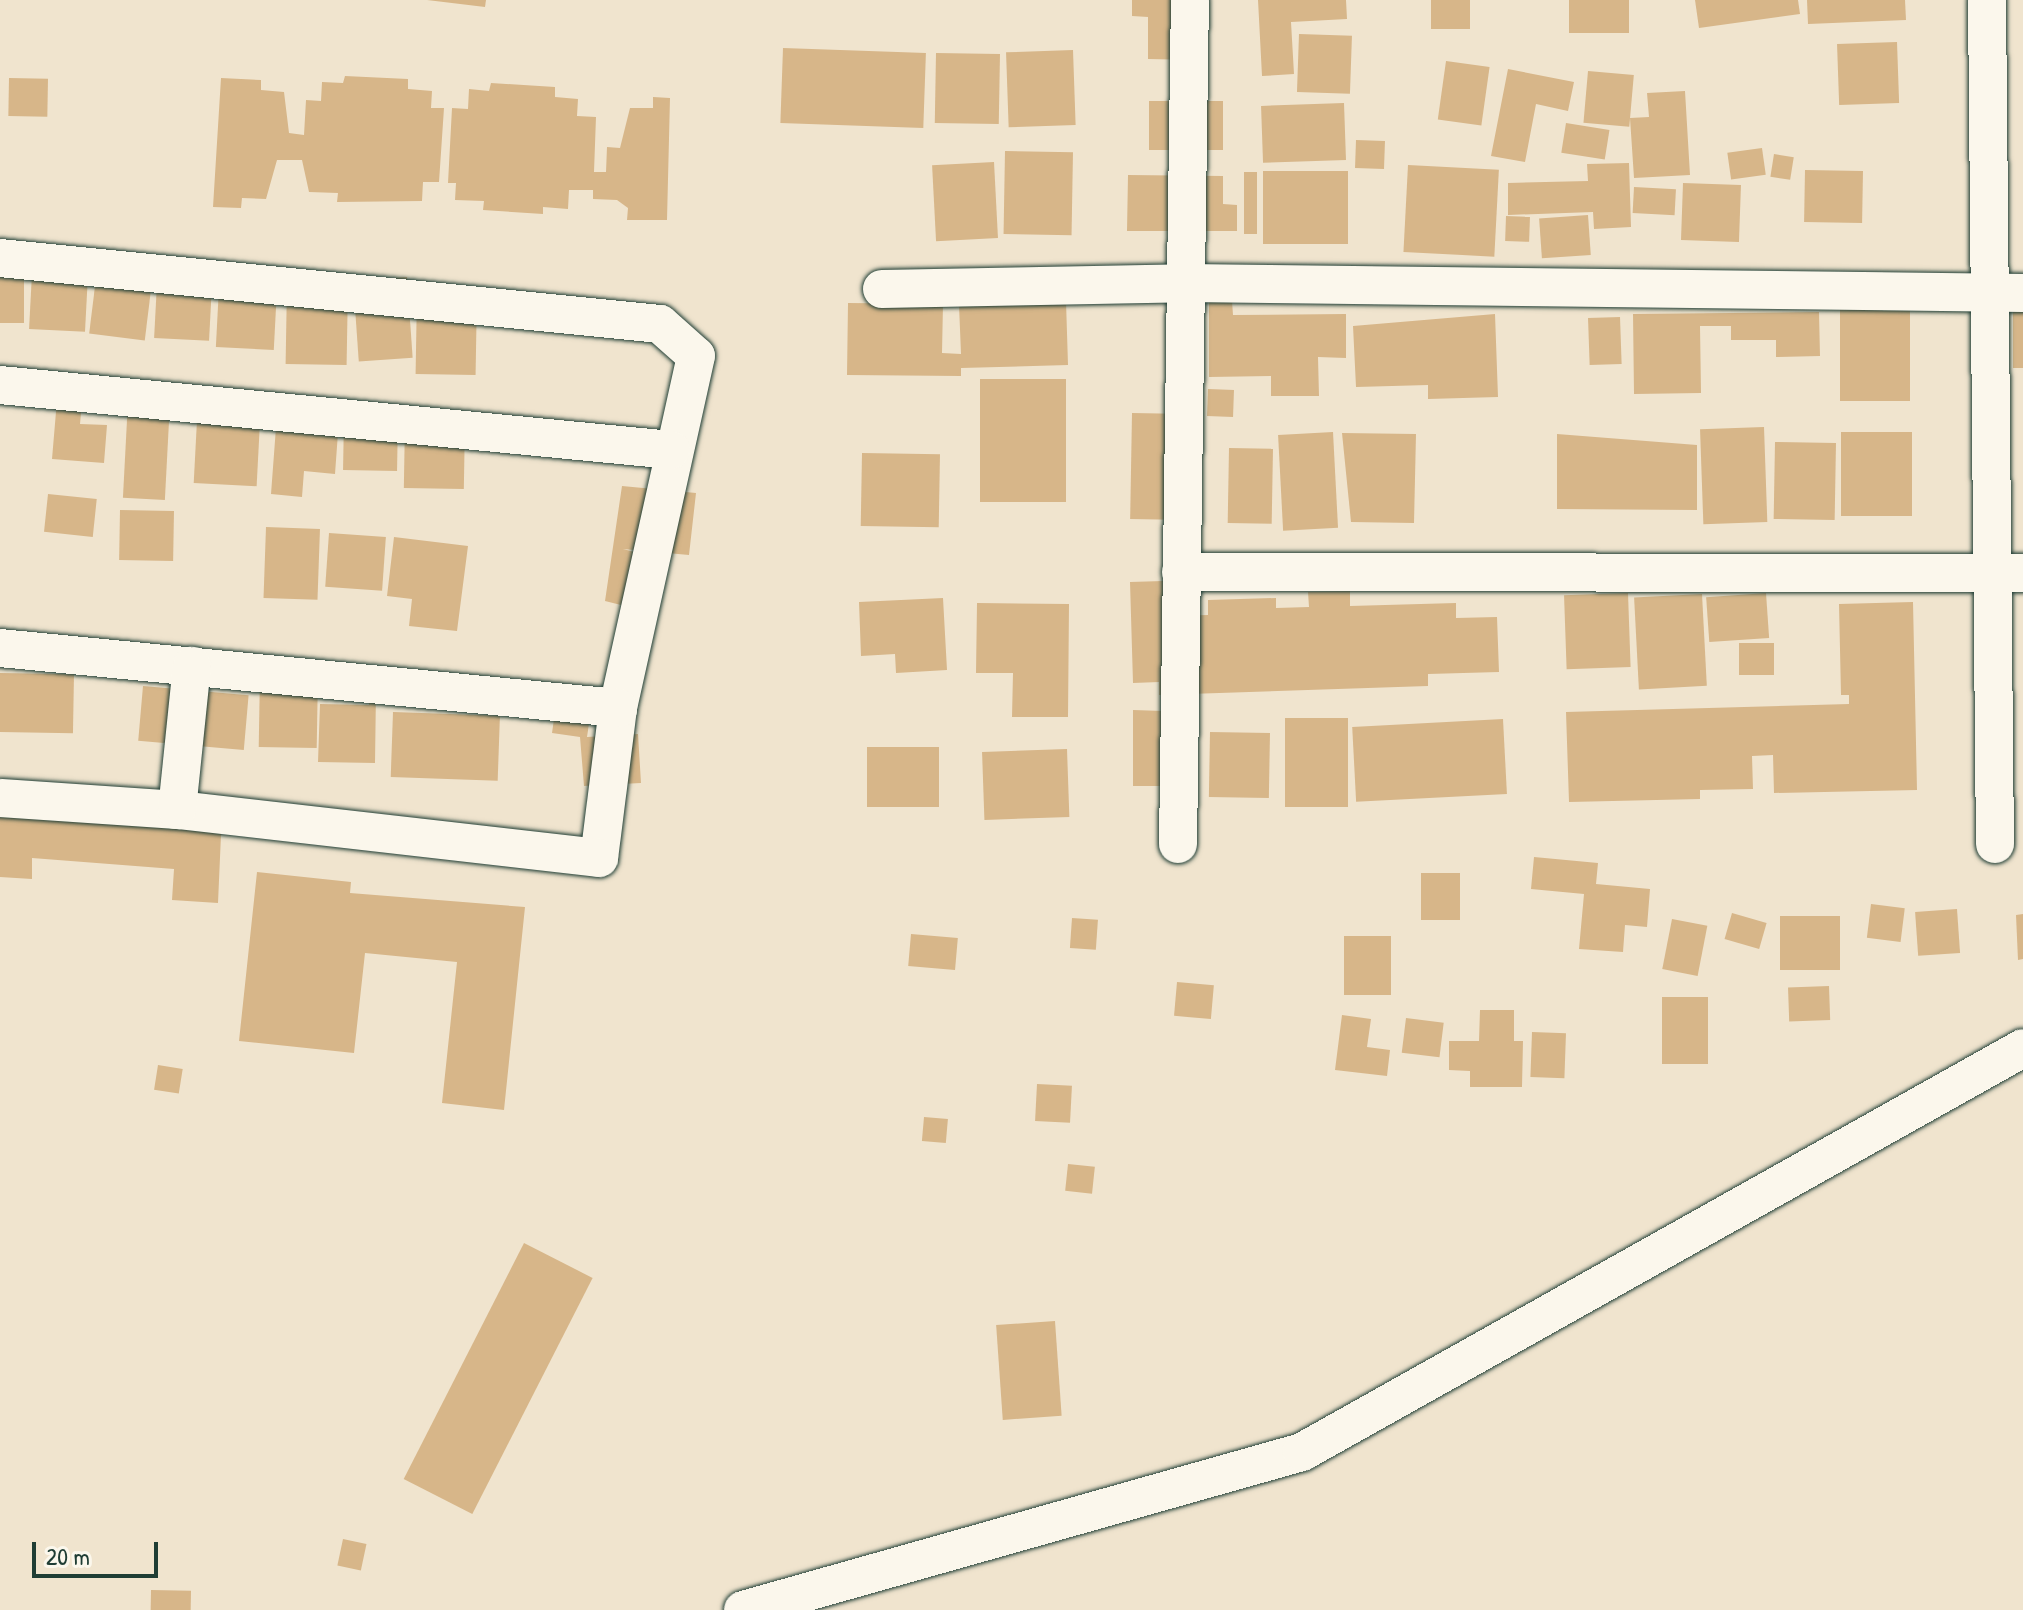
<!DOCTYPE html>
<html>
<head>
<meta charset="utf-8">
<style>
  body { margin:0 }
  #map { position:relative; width:2023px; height:1610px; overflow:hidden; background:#f0e4ce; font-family:"Patrick Hand",sans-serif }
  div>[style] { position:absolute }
  .building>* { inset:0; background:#d7b689; transform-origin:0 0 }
  .roads { filter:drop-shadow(0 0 2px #1f3d34) drop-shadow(0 0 2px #1f3d34) }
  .minor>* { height:38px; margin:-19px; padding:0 19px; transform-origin:19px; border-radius:19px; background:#fbf7ec }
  span { translate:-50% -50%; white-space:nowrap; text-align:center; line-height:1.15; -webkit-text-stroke:8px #fbf7ec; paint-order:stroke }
  .scale { position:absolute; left:32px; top:1542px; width:126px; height:36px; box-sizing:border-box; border:4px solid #1f3d34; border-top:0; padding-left:10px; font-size:24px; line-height:28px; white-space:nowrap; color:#1f3d34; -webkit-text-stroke:6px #fbf7ec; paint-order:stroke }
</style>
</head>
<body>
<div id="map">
  <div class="building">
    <i style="clip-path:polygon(427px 0,486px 0,485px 7px)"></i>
    <i style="clip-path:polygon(1132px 0,1196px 0,1196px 60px,1148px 59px,1148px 17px,1132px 16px)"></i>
    <i style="clip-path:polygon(1258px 0,1346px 0,1347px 19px,1291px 22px,1294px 74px,1262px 76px)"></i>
    <i style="left:1431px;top:0;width:39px;height:29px"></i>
    <i style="left:1629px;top:0;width:33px;height:60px;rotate:90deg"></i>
    <i style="clip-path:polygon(1695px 0,1798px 0,1800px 14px,1699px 28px)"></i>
    <i style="clip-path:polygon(1807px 0,1905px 0,1906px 20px,1808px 24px)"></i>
    <i style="left:1299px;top:34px;width:53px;height:58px;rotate:2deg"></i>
    <i style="left:1897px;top:42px;width:61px;height:60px;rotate:88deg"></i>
    <i style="left:783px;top:48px;width:143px;height:75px;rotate:2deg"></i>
    <i style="left:1073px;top:50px;width:75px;height:67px;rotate:88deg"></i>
    <i style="left:936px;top:53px;width:64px;height:70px;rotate:1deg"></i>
    <i style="left:1446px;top:61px;width:44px;height:59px;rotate:8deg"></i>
    <i style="clip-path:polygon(1508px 69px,1574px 82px,1568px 111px,1536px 104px,1525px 162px,1491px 156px)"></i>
    <i style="left:1588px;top:71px;width:46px;height:52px;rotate:5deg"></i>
    <i style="clip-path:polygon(345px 76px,408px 79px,408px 89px,432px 91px,431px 108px,444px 108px,439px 182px,423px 182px,422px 201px,337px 202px,338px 193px,309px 192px,302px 160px,277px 160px,266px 199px,242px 198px,241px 208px,213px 207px,221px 78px,261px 80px,261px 90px,284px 92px,289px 133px,304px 135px,306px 100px,321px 101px,322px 82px,343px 83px)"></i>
    <i style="left:9px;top:78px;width:39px;height:38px;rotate:1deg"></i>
    <i style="clip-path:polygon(491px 83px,555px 87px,555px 97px,578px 99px,577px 116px,596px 117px,594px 172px,606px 172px,607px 147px,620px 148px,630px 108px,653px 108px,653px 97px,670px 98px,667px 220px,627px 220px,628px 208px,617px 200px,593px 199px,593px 190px,569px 190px,568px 209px,543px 207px,543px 214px,483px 210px,484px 201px,455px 200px,456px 183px,448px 183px,452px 108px,468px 109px,469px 89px,489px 91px)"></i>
    <i style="clip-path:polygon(1685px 91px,1690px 175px,1634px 178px,1630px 118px,1649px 117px,1647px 93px)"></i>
    <i style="left:1223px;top:101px;width:49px;height:74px;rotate:90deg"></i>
    <i style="left:1344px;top:103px;width:57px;height:83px;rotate:88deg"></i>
    <i style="left:1566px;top:123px;width:44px;height:30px;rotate:9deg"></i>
    <i style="left:1356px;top:140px;width:29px;height:28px;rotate:2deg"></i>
    <i style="left:1762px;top:148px;width:27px;height:35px;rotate:82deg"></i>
    <i style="left:1005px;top:151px;width:68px;height:83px;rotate:1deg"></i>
    <i style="left:1774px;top:154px;width:20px;height:23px;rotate:9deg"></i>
    <i style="left:994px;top:162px;width:76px;height:62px;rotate:87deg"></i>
    <i style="clip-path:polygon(1629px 163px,1631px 227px,1594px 229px,1593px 212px,1508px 215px,1508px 183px,1588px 181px,1587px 164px)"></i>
    <i style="left:1408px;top:165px;width:91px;height:87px;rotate:3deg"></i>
    <i style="left:1805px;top:170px;width:58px;height:52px;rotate:1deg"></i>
    <i style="left:1263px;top:171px;width:85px;height:73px"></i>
    <i style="left:1244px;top:172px;width:13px;height:62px"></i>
    <i style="clip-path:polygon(1128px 175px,1223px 176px,1223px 204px,1237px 205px,1237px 231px,1127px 231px)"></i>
    <i style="left:1683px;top:183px;width:58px;height:57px;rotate:2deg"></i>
    <i style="left:1634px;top:187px;width:42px;height:26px;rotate:3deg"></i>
    <i style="left:1588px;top:215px;width:40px;height:49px;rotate:86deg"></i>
    <i style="left:1506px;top:216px;width:24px;height:25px;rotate:2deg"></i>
    <i style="left:220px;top:268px;width:58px;height:79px;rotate:3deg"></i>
    <i style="left:0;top:269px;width:24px;height:54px"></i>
    <i style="left:32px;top:273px;width:56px;height:56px;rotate:3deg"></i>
    <i style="left:407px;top:277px;width:81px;height:54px;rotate:86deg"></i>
    <i style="left:96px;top:278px;width:56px;height:56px;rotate:7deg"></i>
    <i style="left:157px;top:283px;width:55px;height:55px;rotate:3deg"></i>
    <i style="left:287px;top:284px;width:61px;height:80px;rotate:1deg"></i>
    <i style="left:417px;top:293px;width:60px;height:81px;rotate:1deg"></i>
    <i style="clip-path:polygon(1066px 301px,1068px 365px,961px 368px,961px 376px,847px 375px,848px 303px,943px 304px,942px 353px,961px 354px,959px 305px)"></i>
    <i style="clip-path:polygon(1232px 301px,1233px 315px,1346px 314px,1346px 358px,1318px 357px,1319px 396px,1271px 396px,1271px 376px,1209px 377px,1209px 302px)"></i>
    <i style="left:2013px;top:308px;width:10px;height:60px"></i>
    <i style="left:1840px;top:309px;width:70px;height:92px"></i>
    <i style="clip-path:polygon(1819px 312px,1820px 356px,1776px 357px,1776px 340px,1731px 340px,1731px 326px,1700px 326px,1701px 393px,1634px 394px,1633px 314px)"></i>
    <i style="clip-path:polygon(1495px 314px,1498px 397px,1428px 399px,1428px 385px,1356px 387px,1353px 326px)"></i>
    <i style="left:1620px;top:317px;width:47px;height:32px;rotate:88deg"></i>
    <i style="left:1066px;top:379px;width:123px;height:86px;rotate:90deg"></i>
    <i style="left:1208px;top:389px;width:26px;height:27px;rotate:2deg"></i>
    <i style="clip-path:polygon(57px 400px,82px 402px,80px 424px,107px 425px,104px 463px,52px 459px)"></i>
    <i style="left:128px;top:401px;width:42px;height:97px;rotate:3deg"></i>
    <i style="left:198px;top:401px;width:63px;height:82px;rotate:3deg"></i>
    <i style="left:1132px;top:413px;width:71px;height:106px;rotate:1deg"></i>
    <i style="clip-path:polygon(277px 414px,339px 419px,335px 474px,304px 471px,302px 497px,271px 494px)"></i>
    <i style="left:344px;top:416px;width:54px;height:54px;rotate:1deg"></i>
    <i style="left:405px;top:421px;width:60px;height:67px;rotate:1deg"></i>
    <i style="left:1764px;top:427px;width:95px;height:64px;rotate:88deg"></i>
    <i style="left:1333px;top:432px;width:96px;height:55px;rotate:87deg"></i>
    <i style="left:1841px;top:432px;width:71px;height:84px"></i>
    <i style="clip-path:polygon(1342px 433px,1416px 434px,1414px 523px,1351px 522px)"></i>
    <i style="clip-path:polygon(1557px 434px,1697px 445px,1697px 510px,1557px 509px)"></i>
    <i style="left:1775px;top:442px;width:61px;height:77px;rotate:1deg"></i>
    <i style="left:1229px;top:448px;width:44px;height:75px;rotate:1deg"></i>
    <i style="left:862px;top:453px;width:78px;height:73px;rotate:1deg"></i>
    <i style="clip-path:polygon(622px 486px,696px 493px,689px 555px,623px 549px,646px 555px,633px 608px,605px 601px)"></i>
    <i style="left:48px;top:494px;width:49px;height:38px;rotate:6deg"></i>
    <i style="left:120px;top:510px;width:54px;height:50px;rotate:1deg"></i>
    <i style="left:266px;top:527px;width:54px;height:71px;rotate:2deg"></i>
    <i style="left:329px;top:533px;width:57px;height:54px;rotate:4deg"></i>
    <i style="clip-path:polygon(394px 537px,468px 546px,457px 631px,409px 626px,412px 599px,387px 596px)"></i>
    <i style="clip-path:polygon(1163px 581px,1165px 616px,1208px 615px,1208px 600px,1276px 598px,1276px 608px,1309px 607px,1308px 592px,1350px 591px,1350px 606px,1456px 603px,1456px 618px,1497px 617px,1499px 672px,1428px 674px,1428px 686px,1159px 695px,1159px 682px,1133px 683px,1130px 582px)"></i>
    <i style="left:1628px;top:593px;width:74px;height:64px;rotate:88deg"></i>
    <i style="left:1766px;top:593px;width:45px;height:60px;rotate:86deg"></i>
    <i style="left:1702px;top:594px;width:92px;height:68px;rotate:87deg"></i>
    <i style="clip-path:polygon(943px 598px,947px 670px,896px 673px,895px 654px,861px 656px,859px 602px)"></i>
    <i style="clip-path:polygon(1913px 602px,1917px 790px,1774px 793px,1773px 755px,1752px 756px,1753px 789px,1700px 790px,1700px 799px,1569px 802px,1566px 712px,1849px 704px,1849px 695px,1841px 695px,1839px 604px)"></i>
    <i style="clip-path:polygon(977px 603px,1069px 604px,1068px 717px,1012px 717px,1013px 673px,976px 673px)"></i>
    <i style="left:1739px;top:643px;width:35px;height:32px"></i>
    <i style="left:0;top:673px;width:74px;height:59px;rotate:1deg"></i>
    <i style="left:260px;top:673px;width:58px;height:74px;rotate:1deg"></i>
    <i style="left:143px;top:686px;width:106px;height:55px;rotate:5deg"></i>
    <i style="clip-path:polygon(369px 691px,376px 691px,375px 763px,318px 762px,320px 704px,369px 705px)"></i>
    <i style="clip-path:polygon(556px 705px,591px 710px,587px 737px,638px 734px,641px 783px,584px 786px,580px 737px,552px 733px)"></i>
    <i style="clip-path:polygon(1133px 710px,1163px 711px,1195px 786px,1133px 786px)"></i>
    <i style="left:393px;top:712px;width:107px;height:65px;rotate:2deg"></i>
    <i style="left:1285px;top:718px;width:63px;height:89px"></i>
    <i style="left:1503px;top:719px;width:75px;height:151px;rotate:87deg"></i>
    <i style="left:1210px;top:732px;width:60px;height:65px;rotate:1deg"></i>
    <i style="left:867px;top:747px;width:72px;height:60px"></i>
    <i style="left:1067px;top:749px;width:68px;height:85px;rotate:88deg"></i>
    <i style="clip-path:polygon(0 801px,222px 812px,218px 903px,172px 900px,174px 869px,32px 858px,32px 879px,0 877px)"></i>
    <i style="clip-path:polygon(1534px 857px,1598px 863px,1596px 884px,1650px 889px,1647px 927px,1625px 925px,1623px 952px,1579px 949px,1584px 894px,1531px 889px)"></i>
    <i style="clip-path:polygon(257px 872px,351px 882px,350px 893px,525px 907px,504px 1110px,442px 1103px,457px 962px,365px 953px,354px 1053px,239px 1041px)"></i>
    <i style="left:1421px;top:873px;width:39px;height:47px"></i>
    <i style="left:1871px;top:904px;width:34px;height:34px;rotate:7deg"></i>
    <i style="left:1957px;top:909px;width:44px;height:42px;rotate:86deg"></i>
    <i style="left:1732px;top:913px;width:36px;height:27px;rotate:16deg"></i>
    <i style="clip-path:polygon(2023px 914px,2023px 959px,2018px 960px,2016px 915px)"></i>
    <i style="left:1840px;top:916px;width:54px;height:60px;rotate:90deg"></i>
    <i style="left:1072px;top:918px;width:26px;height:30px;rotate:4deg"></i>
    <i style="left:1672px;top:919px;width:36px;height:51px;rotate:11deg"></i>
    <i style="left:911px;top:934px;width:47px;height:32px;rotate:5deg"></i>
    <i style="left:1344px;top:936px;width:47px;height:59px"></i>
    <i style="left:1177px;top:982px;width:37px;height:34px;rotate:5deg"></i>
    <i style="left:1829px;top:986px;width:34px;height:41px;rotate:88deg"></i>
    <i style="left:1662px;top:997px;width:46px;height:67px"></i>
    <i style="clip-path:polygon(1480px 1010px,1514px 1010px,1514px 1041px,1523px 1041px,1522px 1087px,1470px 1087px,1470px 1071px,1449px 1070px,1449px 1041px,1479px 1041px)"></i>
    <i style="clip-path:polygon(1342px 1015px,1371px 1019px,1367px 1047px,1390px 1050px,1387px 1076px,1335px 1070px)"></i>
    <i style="left:1406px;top:1018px;width:38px;height:35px;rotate:7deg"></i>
    <i style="left:1532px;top:1032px;width:34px;height:45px;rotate:2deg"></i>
    <i style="left:158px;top:1065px;width:25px;height:25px;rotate:9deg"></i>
    <i style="left:1037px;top:1084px;width:35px;height:37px;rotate:3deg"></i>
    <i style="left:924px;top:1117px;width:24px;height:24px;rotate:5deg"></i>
    <i style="left:1068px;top:1164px;width:27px;height:27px;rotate:6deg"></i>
    <i style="left:524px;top:1243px;width:77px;height:265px;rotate:27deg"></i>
    <i style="left:1055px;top:1321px;width:95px;height:59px;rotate:86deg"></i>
    <i style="left:343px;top:1539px;width:24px;height:27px;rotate:12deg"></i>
    <i style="left:151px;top:1590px;width:40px;height:20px;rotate:1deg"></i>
  </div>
  <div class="roads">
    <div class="minor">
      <i style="left:1987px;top:0;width:844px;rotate:89.46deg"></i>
      <i style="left:0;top:258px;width:663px;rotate:5.71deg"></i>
      <i style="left:660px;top:324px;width:48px;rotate:41.6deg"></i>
      <i style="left:696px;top:356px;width:361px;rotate:102.5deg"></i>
      <i style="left:618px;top:708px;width:151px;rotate:97.2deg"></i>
      <i style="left:599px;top:858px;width:425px;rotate:-173.5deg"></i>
      <i style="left:177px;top:810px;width:177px;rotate:-176.1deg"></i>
      <i style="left:882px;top:289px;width:304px;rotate:-1.1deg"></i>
      <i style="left:1186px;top:283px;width:837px;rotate:0.68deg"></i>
      <i style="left:0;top:385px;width:674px;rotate:5.53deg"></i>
      <i style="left:1181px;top:572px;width:842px;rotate:0.07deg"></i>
      <i style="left:0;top:648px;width:621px;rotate:5.55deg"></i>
      <i style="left:177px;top:810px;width:145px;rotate:-84.1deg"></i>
      <i style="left:1178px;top:844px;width:844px;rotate:-89.19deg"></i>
      <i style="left:743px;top:1610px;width:581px;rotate:-15.78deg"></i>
      <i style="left:1302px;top:1452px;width:826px;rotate:-29.26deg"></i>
    </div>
  </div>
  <div class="scale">20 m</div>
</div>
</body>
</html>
